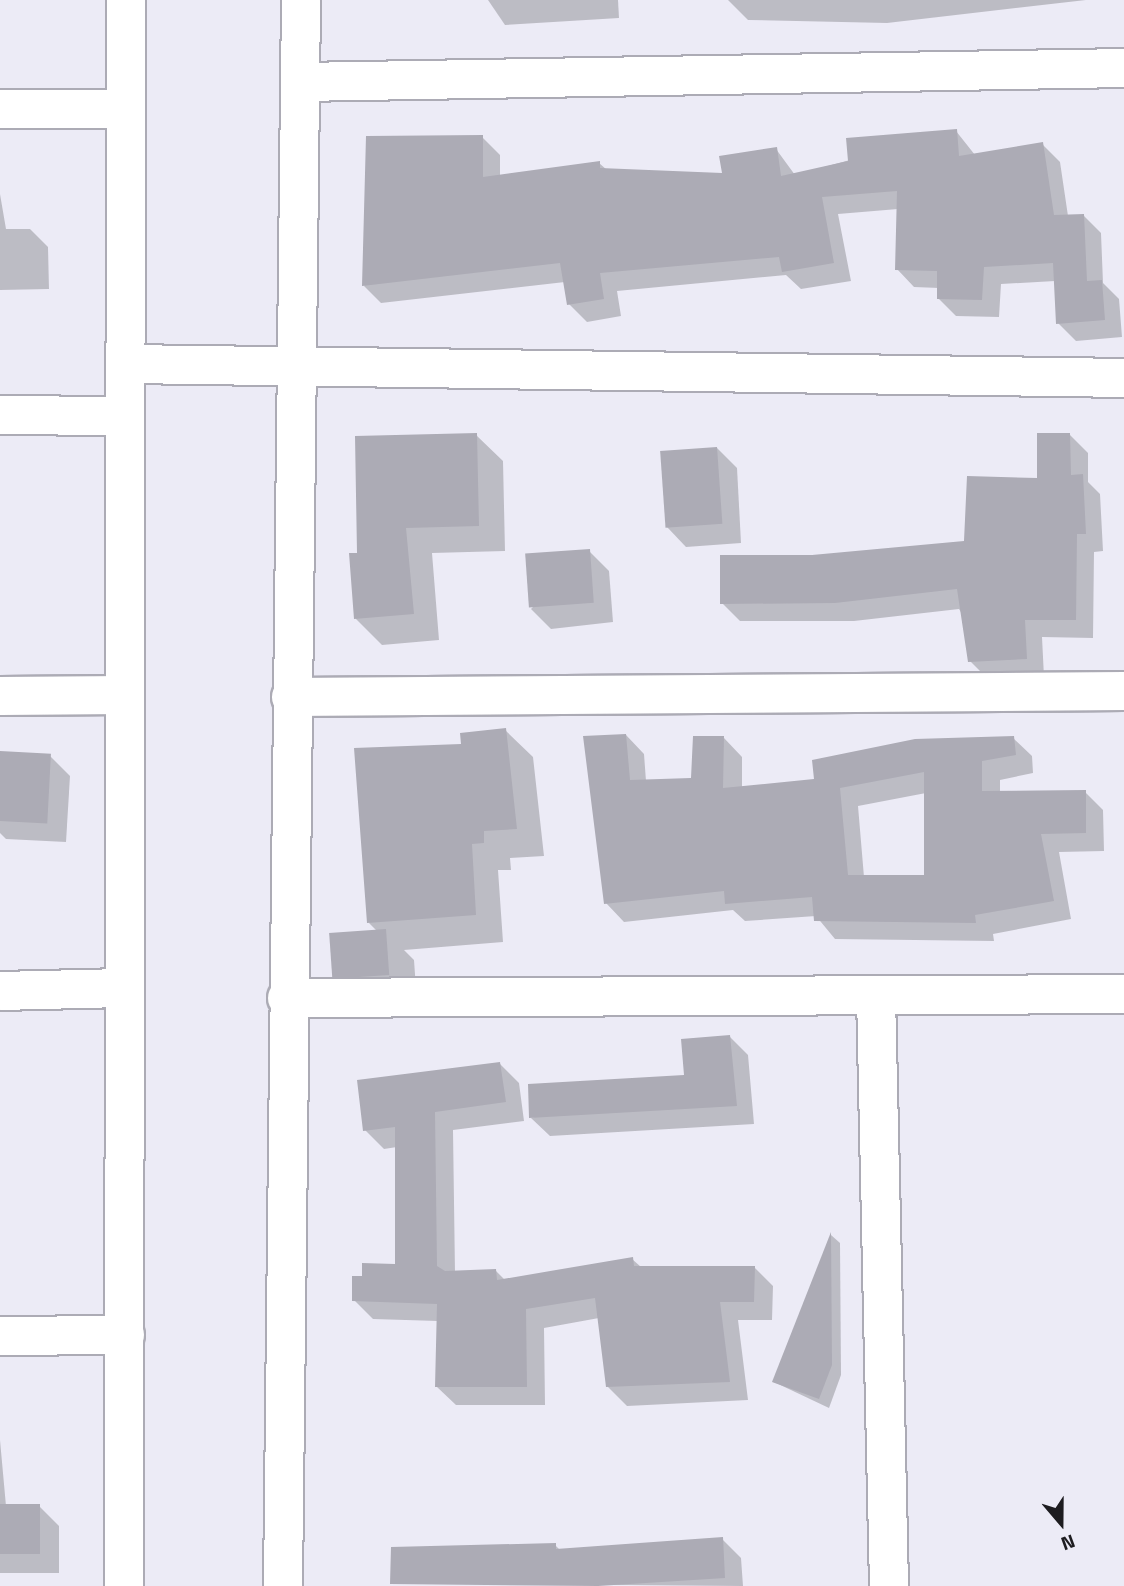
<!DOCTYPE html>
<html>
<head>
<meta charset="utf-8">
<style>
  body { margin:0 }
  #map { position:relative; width:1124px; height:1586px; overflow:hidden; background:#ecebf6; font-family:"Titillium Web",sans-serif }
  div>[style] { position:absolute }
  .shadow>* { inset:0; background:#0003 }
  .building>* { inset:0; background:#acabb5; transform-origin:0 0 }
  .roads { filter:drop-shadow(2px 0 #acabb5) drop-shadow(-2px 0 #acabb5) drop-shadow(0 2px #acabb5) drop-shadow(0 -2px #acabb5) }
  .minor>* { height:38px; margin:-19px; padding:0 19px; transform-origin:19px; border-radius:19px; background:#fff }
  span { translate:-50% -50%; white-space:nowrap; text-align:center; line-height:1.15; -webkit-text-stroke:7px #ecebf6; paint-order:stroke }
  .north { position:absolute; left:1026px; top:1488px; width:70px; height:70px; -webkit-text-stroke:5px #ecebf6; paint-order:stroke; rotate:160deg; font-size:19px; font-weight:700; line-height:28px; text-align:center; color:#1d1c20 }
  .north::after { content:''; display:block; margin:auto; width:24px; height:32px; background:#1d1c20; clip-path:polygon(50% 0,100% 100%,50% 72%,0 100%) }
</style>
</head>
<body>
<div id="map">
  <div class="shadow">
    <div style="clip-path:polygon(488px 0,618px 0,619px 18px,505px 25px)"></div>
    <div style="clip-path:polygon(728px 0,1086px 0,887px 23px,748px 20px)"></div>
    <div style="clip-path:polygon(956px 131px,975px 155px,1042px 144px,1060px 162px,1068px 216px,1084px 216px,1101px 233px,1103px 283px,1119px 299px,1122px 337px,1076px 341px,1058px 323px,1055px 281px,1001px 284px,999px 317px,956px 316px,939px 299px,939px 288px,914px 287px,897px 269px,898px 209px,838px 214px,851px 281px,801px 289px,786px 275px,617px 291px,621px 316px,587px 322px,569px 304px,565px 282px,381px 303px,364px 286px,482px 137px,500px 155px,500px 177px,599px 163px,607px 170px,724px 175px,776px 149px,795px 175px)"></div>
    <div style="clip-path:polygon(0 194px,6px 229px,30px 229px,48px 247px,49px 289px,0 290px)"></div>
    <div style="clip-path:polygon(476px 435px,503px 461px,505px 551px,432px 553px,439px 640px,382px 645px,356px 619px,359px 554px)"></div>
    <div style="clip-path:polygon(1070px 435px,1088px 453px,1088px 482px,1100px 494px,1103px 551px,1094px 552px,1093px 638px,1042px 637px,1044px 677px,988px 679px,970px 661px,968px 623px,959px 609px,854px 621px,740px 621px,722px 603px,813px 556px,966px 543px,1039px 480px)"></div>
    <div style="clip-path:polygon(717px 448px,737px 468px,741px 543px,686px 547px,667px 527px)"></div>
    <div style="clip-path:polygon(589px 551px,609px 571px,613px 622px,551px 629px,531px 609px)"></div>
    <div style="clip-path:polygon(505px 730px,533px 757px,544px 856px,510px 858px,511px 870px,498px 870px,503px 942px,404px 950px,414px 960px,417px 1003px,362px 1004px,333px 975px,378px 932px,369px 923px,463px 746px)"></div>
    <div style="clip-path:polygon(evenodd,626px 735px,644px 754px,646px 781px,693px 780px,724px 738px,742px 757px,742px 788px,816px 781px,1013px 738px,1032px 756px,1033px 773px,1000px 780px,1000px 793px,1085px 792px,1103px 810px,1104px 851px,1059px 852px,1071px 919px,993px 934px,994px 941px,835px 939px,816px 916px,745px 921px,733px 910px,624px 922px,606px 903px,626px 735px,926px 793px,926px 877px,864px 877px,858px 806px,926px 793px)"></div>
    <div style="clip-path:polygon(0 753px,50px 756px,70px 776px,66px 842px,6px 839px,0 833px)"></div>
    <div style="clip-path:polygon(730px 1037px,748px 1055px,754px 1124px,550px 1136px,531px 1118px,686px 1076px)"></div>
    <div style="clip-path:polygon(500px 1064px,519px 1083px,524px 1121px,453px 1130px,455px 1273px,496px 1271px,505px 1280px,632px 1259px,641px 1267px,754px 1267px,773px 1286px,772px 1320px,738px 1320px,748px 1400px,627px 1406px,608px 1387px,599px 1318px,544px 1328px,545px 1405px,456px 1405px,437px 1387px,438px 1321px,373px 1319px,354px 1300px,364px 1278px,397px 1266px,397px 1147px,384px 1149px,365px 1130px)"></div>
    <div style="clip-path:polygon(831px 1235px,840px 1243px,841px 1375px,829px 1408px,774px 1382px)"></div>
    <div style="clip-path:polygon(0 1440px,6px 1506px,39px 1506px,59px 1526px,59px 1573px,0 1573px)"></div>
    <div style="clip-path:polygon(722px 1539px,741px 1558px,743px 1586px,392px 1583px,555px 1545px,560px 1550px)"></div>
  </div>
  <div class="building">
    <div style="clip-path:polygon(957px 129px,959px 156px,1043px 142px,1054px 215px,1084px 214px,1087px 281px,1102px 280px,1105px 320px,1056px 324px,1053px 263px,984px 267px,982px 300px,937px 299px,937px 271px,895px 270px,897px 191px,822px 197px,834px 263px,782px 272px,779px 257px,600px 273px,604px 299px,567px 305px,560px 263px,362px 286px,366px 136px,483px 135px,483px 177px,600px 161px,600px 168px,722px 173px,719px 156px,777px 147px,781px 176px,848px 161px,846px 138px)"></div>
    <div style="clip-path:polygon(477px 433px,479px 526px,406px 528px,414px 614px,354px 619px,349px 553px,357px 553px,355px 436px)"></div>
    <div style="clip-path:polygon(1037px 433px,1070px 433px,1071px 475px,1083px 474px,1086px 534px,1077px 534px,1076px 620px,1025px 620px,1027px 659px,968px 662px,957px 589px,835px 603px,720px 604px,720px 555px,812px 555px,964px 541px,967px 476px,1037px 478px)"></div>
    <div style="left:717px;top:447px;width:77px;height:57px;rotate:86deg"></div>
    <div style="left:590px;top:549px;width:54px;height:65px;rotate:86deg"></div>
    <div style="clip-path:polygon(506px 728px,517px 829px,484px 831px,484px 843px,472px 844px,476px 915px,367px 923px,354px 748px,461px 744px,460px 733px)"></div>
    <div style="clip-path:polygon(evenodd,626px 734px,630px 780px,691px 778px,693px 736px,724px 736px,723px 788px,814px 779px,812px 760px,915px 739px,1014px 736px,1016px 755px,982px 761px,982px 791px,1086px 790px,1086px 833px,1041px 834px,1054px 901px,975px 915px,976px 923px,814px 921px,812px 897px,725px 904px,724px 891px,604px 904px,583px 736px,626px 734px,924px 772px,924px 875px,848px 875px,840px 788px,924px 772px)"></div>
    <div style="left:0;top:751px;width:51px;height:70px;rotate:3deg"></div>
    <div style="left:386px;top:929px;width:46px;height:57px;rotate:86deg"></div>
    <div style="clip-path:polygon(730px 1035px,737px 1106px,529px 1118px,528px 1084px,684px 1075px,681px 1039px)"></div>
    <div style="clip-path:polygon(500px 1062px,506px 1102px,435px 1112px,437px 1266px,445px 1271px,496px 1269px,497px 1280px,633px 1257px,634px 1266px,755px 1266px,754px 1302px,720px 1302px,730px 1382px,606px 1387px,595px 1298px,526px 1309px,527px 1387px,435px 1387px,437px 1304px,352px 1301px,352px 1276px,362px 1276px,362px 1263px,395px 1264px,395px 1127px,363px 1131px,357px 1080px)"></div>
    <div style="clip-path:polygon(831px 1232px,832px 1365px,819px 1399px,772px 1382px)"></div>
    <div style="left:0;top:1504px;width:40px;height:50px"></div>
    <div style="clip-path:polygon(723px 1537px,725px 1578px,598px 1586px,390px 1584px,391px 1547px,556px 1543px,556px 1549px)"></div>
  </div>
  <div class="roads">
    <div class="minor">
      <div style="left:300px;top:82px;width:824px;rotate:-0.97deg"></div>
      <div style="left:0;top:109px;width:126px"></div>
      <div style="left:126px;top:364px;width:998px;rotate:0.8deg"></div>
      <div style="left:0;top:415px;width:125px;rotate:0.5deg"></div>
      <div style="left:0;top:696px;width:125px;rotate:-0.5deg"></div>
      <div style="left:291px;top:697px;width:833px;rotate:-0.41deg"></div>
      <div style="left:0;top:991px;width:124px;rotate:-1.4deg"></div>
      <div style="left:876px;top:995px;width:591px;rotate:88.74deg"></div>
      <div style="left:287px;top:998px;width:837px;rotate:-0.27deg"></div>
      <div style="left:0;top:1336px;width:125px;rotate:-0.5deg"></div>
      <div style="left:124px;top:1586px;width:1586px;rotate:-89.93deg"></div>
      <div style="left:283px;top:1586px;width:1586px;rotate:-89.35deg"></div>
    </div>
  </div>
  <div class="north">N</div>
</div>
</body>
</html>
